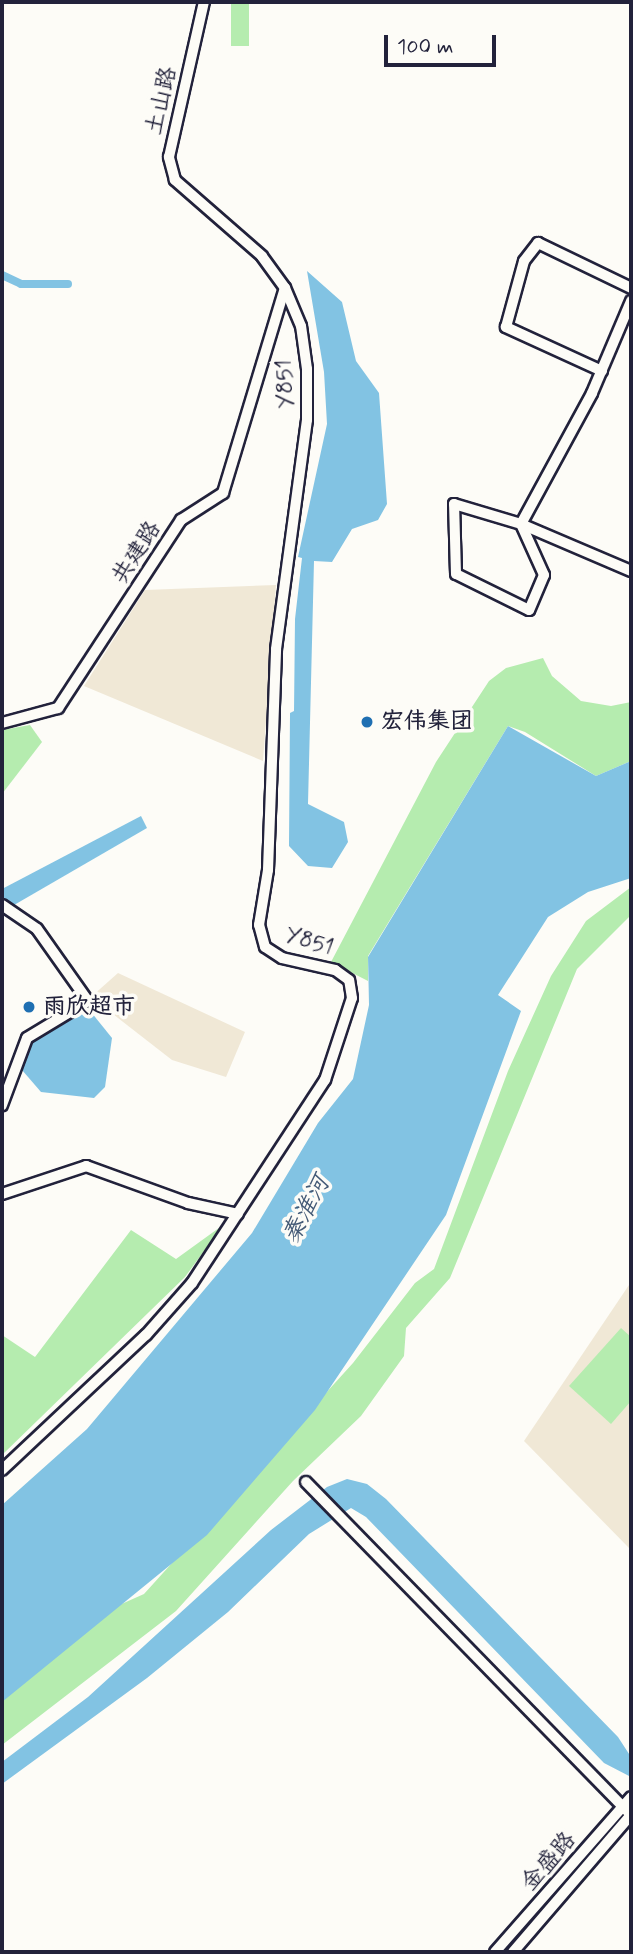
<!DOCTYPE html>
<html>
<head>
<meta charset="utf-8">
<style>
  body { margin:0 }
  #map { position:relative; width:633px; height:1954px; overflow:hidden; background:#fdfcf7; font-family:Mynerve,"LXGW WenKai TC",sans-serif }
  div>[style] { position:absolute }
  .built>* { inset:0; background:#f0e8d6 }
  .green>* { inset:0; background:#b5ecaf; transform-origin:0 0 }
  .water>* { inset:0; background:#82c3e3 }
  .canal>* { height:8px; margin:-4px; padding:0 4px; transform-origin:4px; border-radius:4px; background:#82c3e3 }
  .roads { filter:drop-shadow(2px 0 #22223b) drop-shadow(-2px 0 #22223b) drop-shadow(0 2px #22223b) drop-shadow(0 -2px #22223b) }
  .minor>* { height:10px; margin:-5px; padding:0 5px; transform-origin:5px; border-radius:5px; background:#fdfcf7 }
  .dots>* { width:19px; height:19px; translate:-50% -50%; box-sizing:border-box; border:4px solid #fdfcf7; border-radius:50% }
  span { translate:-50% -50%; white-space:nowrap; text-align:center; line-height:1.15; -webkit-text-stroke:7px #fdfcf7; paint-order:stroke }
  .street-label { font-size:23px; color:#22223b }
  .poi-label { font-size:23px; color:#22223b; font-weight:700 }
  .left { translate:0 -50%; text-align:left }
  .water-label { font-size:24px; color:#445a76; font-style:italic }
  .frame { position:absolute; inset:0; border:4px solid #22223b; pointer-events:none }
  .scale { position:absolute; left:384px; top:35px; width:112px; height:32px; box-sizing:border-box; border:4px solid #22223b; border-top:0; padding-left:9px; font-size:21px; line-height:24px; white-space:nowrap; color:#22223b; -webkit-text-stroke:5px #fdfcf7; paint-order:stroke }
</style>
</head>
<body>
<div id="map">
  <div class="built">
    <div style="clip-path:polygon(276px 585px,263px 761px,84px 686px,145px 590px)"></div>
    <div style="clip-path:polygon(118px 973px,245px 1032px,226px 1077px,172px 1060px,91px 997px)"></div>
    <div style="clip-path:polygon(631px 1282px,631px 1550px,524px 1441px)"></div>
  </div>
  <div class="green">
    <div style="left:231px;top:2px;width:18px;height:44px"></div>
    <div style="clip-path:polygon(543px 658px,552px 676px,581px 701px,611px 706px,631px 702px,631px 761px,596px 776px,525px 732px,508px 726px,368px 956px,368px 981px,331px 962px,436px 762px,489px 681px,506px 668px)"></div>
    <div style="clip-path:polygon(30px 725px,42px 742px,2px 794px,2px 730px)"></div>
    <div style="clip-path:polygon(631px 887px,631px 915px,577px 969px,450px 1278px,406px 1328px,404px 1356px,361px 1416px,293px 1481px,176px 1611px,2px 1745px,2px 1699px,99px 1614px,144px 1594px,353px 1363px,415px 1283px,434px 1269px,508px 1071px,551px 976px,586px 921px)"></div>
    <div style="clip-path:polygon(223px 1225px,185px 1277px,2px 1455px,2px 1335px,35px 1357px,131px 1230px,176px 1259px)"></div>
    <div style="clip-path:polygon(621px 1328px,631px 1337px,631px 1401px,611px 1424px,569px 1386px)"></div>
  </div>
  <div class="water">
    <div style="clip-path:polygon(307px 271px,342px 302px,356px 361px,379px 393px,387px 504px,378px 520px,352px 529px,332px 562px,314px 561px,308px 804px,344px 822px,348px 842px,332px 868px,308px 866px,289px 846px,290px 713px,294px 711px,295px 619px,302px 558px,298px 557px,327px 424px,324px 372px)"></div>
    <div style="clip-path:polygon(508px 726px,596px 776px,631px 761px,631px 878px,588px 892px,548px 917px,498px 995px,521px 1011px,446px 1215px,315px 1410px,207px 1535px,2px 1702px,2px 1505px,87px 1429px,252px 1233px,318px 1123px,353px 1079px,369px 1005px,368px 957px)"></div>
    <div style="clip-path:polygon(141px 816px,147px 828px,2px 912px,2px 889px)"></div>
    <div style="clip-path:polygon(91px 1012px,112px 1038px,105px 1087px,94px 1098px,41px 1092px,22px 1070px,32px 1040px,60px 1019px)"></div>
    <div style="clip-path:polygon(347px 1479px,367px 1484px,386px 1499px,618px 1737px,631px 1757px,631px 1777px,604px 1763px,366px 1517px,351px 1508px,309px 1534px,228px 1612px,147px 1678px,2px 1784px,2px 1762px,88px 1697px,271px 1530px,327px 1487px)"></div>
  </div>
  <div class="canal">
    <div style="left:2px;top:275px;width:21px;rotate:25deg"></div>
    <div style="left:21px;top:284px;width:47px"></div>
  </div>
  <div class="roads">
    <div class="minor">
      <div style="left:602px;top:371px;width:106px;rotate:-155.4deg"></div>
      <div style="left:506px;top:327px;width:68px;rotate:-74.7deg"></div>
      <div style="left:524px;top:261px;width:23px;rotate:-52deg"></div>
      <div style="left:538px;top:243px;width:103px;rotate:25.8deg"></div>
      <div style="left:521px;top:524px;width:56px;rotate:65.7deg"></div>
      <div style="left:544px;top:575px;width:38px;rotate:113deg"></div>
      <div style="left:529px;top:610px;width:81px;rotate:-153.7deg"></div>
      <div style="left:456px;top:574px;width:70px;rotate:-91.6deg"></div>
      <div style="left:454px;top:504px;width:70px;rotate:16.6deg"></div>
      <div style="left:521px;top:524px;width:120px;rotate:23.1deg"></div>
      <div style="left:521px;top:524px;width:149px;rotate:-61.5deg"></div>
      <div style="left:592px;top:393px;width:100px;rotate:-67deg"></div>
      <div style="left:2px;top:723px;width:58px;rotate:-15deg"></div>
      <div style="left:58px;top:708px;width:225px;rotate:-56.8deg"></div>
      <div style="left:181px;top:520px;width:50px;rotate:-32.7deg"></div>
      <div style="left:223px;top:493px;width:214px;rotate:-73.2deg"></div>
      <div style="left:2px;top:905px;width:42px;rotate:34.4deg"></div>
      <div style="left:37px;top:929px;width:88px;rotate:54.7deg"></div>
      <div style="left:88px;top:1001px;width:71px;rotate:148.8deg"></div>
      <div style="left:27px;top:1038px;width:72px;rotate:110.5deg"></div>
      <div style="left:2px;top:1194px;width:89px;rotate:-18.4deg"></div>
      <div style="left:86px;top:1166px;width:109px;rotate:19.9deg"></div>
      <div style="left:188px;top:1203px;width:51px;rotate:12.4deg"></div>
      <div style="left:2px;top:1470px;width:197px;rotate:-43.2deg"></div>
      <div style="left:146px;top:1335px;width:69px;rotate:-48.5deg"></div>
      <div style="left:192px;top:1283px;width:243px;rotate:-56.8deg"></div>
      <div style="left:325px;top:1080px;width:86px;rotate:-71.8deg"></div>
      <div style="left:352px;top:998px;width:18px;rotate:-99deg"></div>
      <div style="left:349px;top:980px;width:17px;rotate:-144deg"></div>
      <div style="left:335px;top:970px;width:54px;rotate:-167.2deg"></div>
      <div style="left:282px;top:958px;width:20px;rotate:-147deg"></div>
      <div style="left:265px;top:947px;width:23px;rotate:-105deg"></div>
      <div style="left:259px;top:925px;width:56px;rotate:-80.7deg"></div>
      <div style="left:268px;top:870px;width:221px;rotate:-87.9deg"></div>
      <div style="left:276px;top:649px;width:231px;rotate:-82.3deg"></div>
      <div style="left:307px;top:420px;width:51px;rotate:-90deg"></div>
      <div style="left:307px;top:369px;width:43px;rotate:-97.9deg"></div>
      <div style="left:301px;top:326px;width:41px;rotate:-112.8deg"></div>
      <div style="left:285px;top:288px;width:39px;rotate:-126deg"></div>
      <div style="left:262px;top:256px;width:116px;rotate:-138.9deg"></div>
      <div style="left:175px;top:180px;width:24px;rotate:-105deg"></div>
      <div style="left:169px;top:157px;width:159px;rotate:-77.3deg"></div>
      <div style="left:306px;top:1482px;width:465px;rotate:45.7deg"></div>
      <div style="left:495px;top:1952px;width:206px;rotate:-48.7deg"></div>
      <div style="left:513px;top:1952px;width:181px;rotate:-49.3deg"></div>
    </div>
  </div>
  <div class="dots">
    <div style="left:367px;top:722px;background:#1f6fb2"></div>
    <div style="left:29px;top:1007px;background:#1f6fb2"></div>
  </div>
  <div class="street-label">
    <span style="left:162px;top:101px;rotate:-77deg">土山路</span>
    <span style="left:286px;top:384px;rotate:-92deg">Y851</span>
    <span style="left:137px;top:553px;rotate:-57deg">共建路</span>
    <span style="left:309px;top:942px;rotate:18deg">Y851</span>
    <span style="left:549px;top:1862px;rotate:-49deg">金盛路</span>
  </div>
  <div class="poi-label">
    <span class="left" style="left:381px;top:722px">宏伟集团</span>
    <span class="left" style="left:43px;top:1007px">雨欣超市</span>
  </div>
  <div class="water-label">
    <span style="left:307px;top:1210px;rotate:-62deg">秦淮河</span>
  </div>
  <div class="frame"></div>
  <div class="scale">100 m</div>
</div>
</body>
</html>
